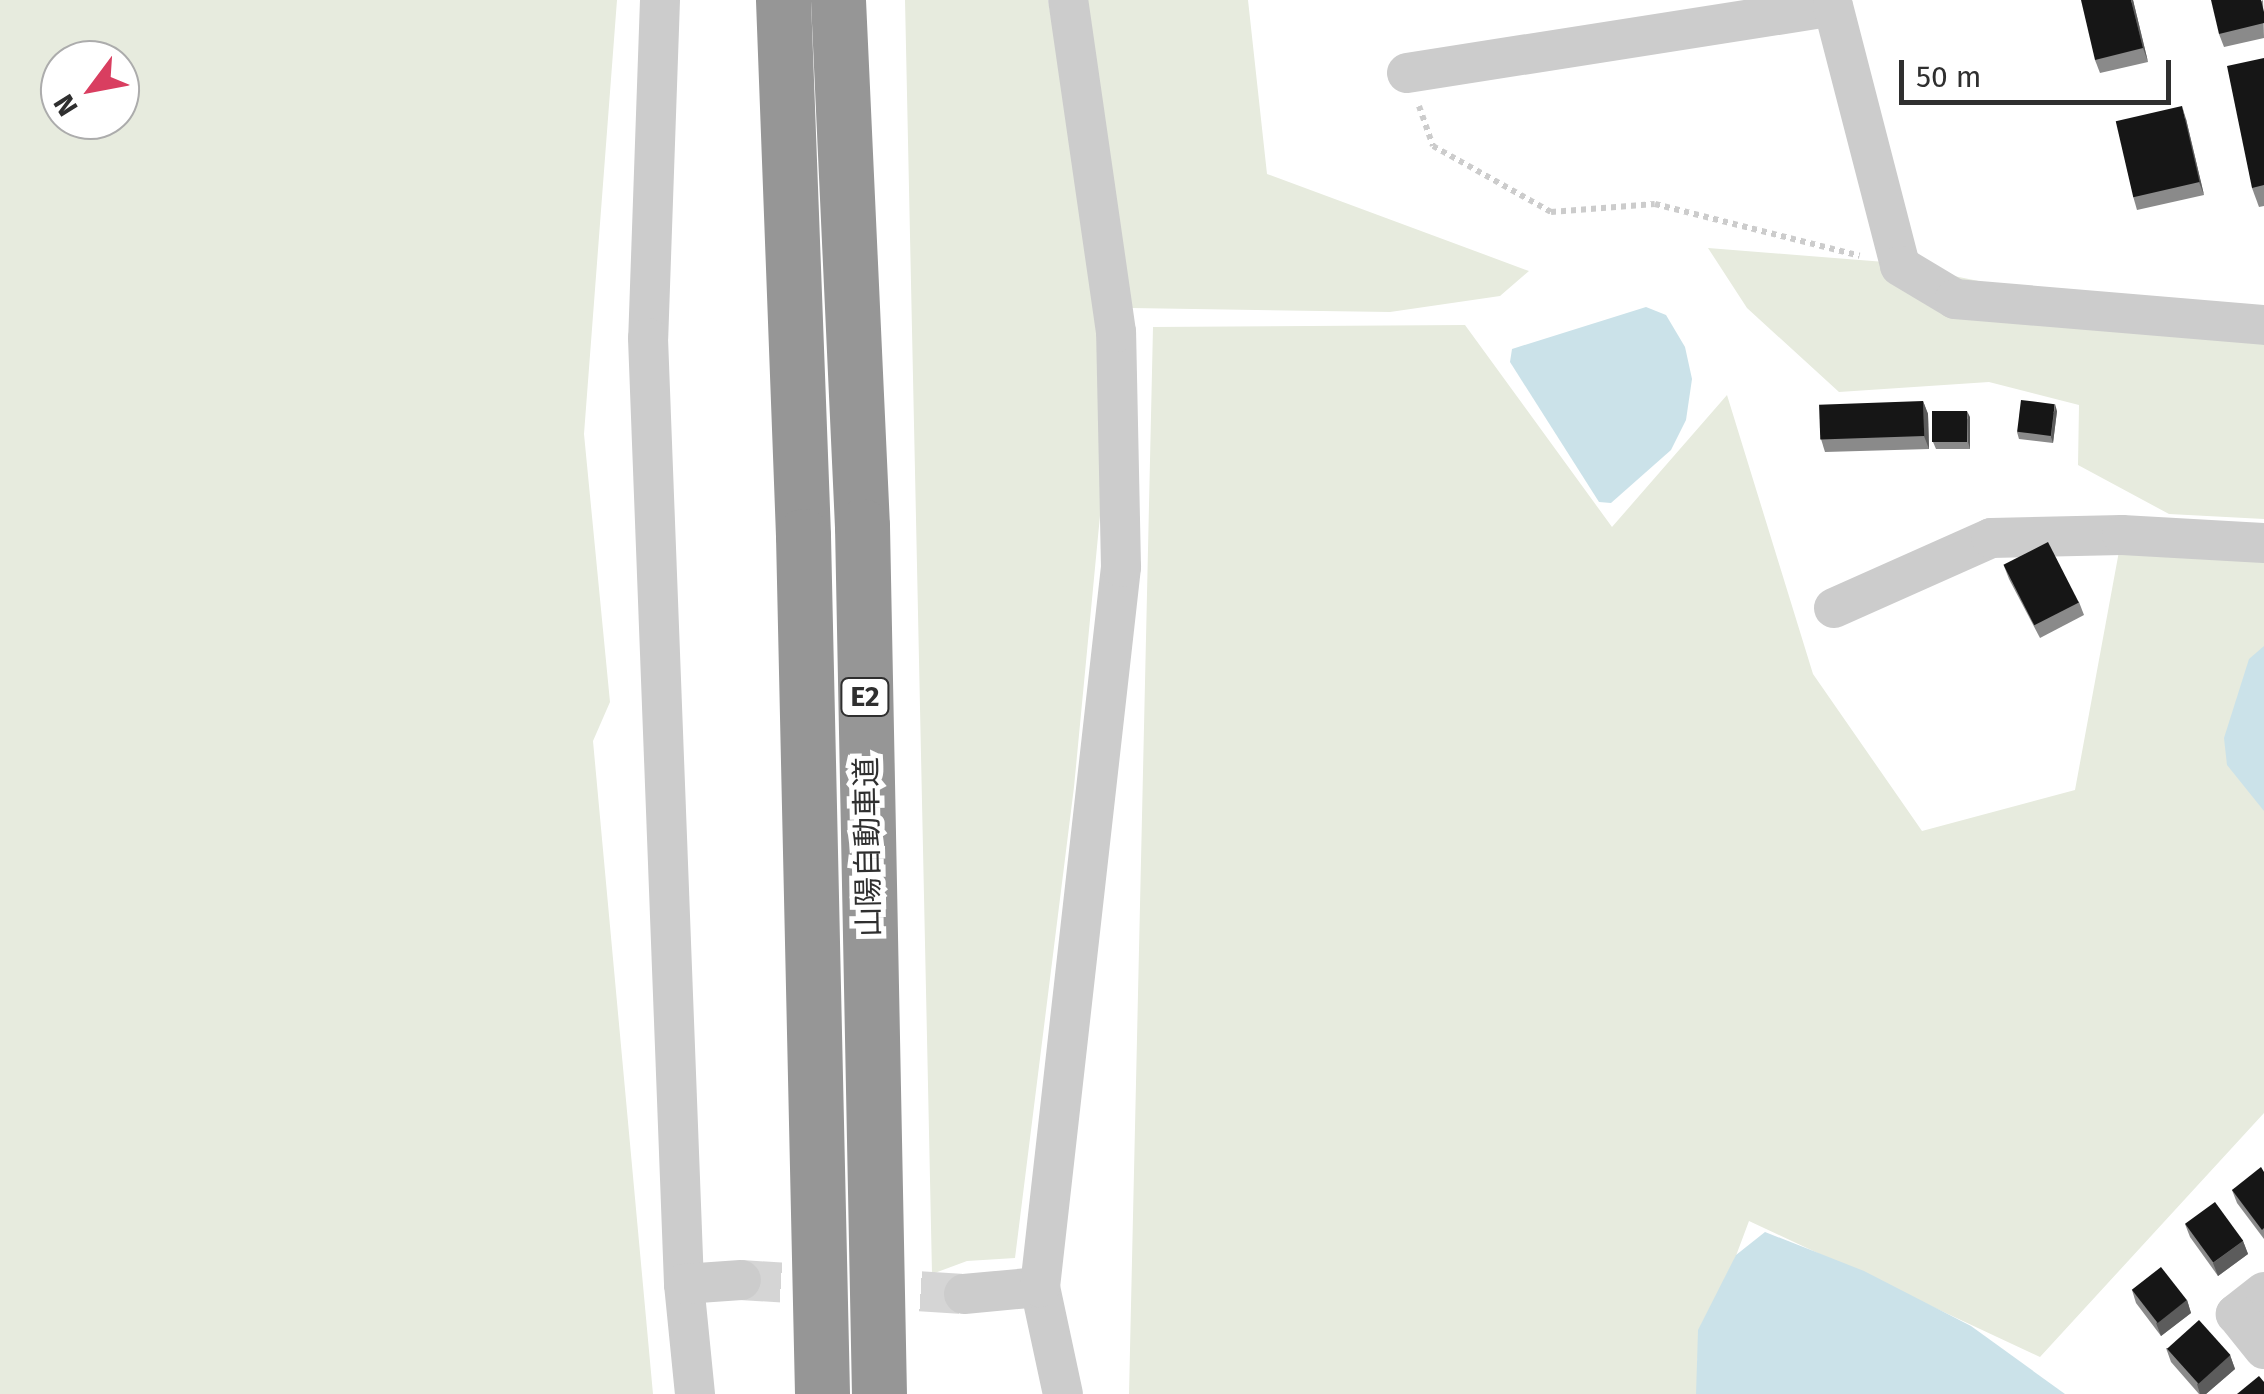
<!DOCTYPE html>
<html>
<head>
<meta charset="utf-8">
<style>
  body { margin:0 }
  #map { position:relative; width:2264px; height:1394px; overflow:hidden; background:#fff; font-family:"Fira Sans","Noto Sans JP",sans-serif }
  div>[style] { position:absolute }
  .green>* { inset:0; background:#e7ebde }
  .water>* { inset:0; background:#cbe2e9 }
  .minor-tunnel>* { height:40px; margin-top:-20px; transform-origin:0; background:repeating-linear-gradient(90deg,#d5d5d5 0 40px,transparent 0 60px) }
  .path>* { height:6px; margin-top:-3px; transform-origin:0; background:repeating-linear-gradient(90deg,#ccc 0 5px,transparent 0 10px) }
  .minor>* { height:40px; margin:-20px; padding:0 20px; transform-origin:20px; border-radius:20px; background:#ccc }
  .motorway>* { height:55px; margin:-27.5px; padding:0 27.5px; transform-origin:27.5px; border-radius:27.5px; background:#969696 }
  .wall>* { inset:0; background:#8a8a8a }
  .shaded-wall>* { inset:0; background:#5c5c5c }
  .building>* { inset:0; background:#161616; transform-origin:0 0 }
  span { translate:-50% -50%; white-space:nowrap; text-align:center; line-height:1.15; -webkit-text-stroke:10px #fff; paint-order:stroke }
  .shield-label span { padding:2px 8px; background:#fff; border:2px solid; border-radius:8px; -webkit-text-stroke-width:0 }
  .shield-label { font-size:28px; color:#2f2f2f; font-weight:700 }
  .street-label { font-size:30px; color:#2f2f2f }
  .north { position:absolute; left:40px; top:40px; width:100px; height:100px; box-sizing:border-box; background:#fff; border:2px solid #acacac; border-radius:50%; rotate:238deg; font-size:28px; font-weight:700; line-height:40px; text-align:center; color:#2f2f2f }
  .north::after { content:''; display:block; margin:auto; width:35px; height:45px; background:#d93e60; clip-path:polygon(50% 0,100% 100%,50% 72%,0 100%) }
  .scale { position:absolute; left:1899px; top:60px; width:272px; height:45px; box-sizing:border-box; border:5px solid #2f2f2f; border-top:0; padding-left:12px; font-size:30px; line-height:35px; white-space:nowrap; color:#2f2f2f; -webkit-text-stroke:8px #fff; paint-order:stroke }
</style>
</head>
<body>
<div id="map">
  <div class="green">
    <div style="clip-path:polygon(evenodd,0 0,617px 0,584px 434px,610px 702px,593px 741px,653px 1394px,0 1394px,0 0,60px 60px,120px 60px,120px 120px,60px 120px,60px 60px)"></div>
    <div style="clip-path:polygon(905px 0,1048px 0,1094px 264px,1106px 453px,1074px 787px,1015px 1258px,967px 1261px,932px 1274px)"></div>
    <div style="clip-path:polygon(1085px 0,1248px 0,1267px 174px,1529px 271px,1500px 296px,1390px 312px,1131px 308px)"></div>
    <div style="clip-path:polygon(1708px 248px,1885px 262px,2264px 339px,2264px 519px,2169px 514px,2078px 465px,2079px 405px,1989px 382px,1839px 392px,1747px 308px)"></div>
    <div style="clip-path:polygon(1465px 325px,1612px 527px,1727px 395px,1813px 674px,1922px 831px,2075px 790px,2122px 535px,2264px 541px,2264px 1113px,2040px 1357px,1749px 1221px,1697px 1360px,1699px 1394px,1129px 1394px,1153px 327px)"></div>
  </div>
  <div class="water">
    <div style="clip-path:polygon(1646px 307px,1666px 315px,1685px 347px,1692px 379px,1686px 420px,1671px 450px,1611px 503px,1599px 502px,1510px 362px,1512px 349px)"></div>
    <div style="clip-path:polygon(2264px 646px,2264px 811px,2227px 765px,2224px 738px,2249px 659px)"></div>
    <div style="clip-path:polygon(1765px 1232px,1864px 1271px,1971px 1326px,2065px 1394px,1696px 1394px,1698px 1330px,1736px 1255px)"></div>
  </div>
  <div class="minor-tunnel">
    <div style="left:741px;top:1280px;width:223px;rotate:3.6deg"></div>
  </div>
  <div class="path">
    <div style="left:1419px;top:106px;width:42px;rotate:70.7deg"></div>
    <div style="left:1433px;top:146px;width:135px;rotate:29.2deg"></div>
    <div style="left:1551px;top:212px;width:104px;rotate:-4.4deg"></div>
    <div style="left:1655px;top:204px;width:211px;rotate:14.2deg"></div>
  </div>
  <div class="minor">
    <div style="left:660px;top:0;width:338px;rotate:92deg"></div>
    <div style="left:648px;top:338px;width:947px;rotate:87.82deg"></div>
    <div style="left:684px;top:1284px;width:111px;rotate:84.3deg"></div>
    <div style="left:1407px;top:73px;width:431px;rotate:-8.9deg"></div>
    <div style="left:1833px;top:6px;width:268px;rotate:75.5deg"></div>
    <div style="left:1900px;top:266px;width:64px;rotate:31deg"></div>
    <div style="left:1955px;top:299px;width:310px;rotate:4.8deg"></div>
    <div style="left:1834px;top:608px;width:172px;rotate:-24deg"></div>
    <div style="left:1991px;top:538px;width:131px;rotate:-1.3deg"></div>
    <div style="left:2122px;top:535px;width:142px;rotate:3.2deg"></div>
    <div style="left:684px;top:1284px;width:57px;rotate:-4deg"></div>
    <div style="left:1040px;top:1287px;width:109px;rotate:77.9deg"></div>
    <div style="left:2264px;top:1292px;width:36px;rotate:142deg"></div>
    <div style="left:2236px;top:1314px;width:45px;rotate:51.3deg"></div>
    <div style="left:964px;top:1294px;width:76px;rotate:-5.3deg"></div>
    <div style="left:1040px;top:1287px;width:725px;rotate:-83.58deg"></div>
    <div style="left:1121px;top:567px;width:235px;rotate:-91.2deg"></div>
    <div style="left:1116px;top:332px;width:335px;rotate:-98.2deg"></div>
  </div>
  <div class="motorway">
    <div style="left:783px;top:0;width:536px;rotate:87.86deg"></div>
    <div style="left:803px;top:536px;width:858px;rotate:88.73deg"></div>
    <div style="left:838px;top:0;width:527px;rotate:87.39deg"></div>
    <div style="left:862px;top:526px;width:868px;rotate:88.88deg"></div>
  </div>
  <div class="wall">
    <div style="clip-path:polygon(2133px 0,2148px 62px,2100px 73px,2095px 60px)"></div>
    <div style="clip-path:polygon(2263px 0,2264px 38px,2224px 47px,2219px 34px)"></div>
    <div style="clip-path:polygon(2264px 58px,2264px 206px,2259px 207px,2252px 188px)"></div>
    <div style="clip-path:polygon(2186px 119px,2204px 195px,2137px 210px,2133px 196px)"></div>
    <div style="clip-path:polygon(1923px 401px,1928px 414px,1929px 449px,1825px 452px,1821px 439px)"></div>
    <div style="clip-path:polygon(2057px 411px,2053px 443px,2019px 439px,2017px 432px)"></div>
    <div style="clip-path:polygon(1970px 417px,1970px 449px,1936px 449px,1933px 442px)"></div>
    <div style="clip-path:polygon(2004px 566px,2079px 602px,2084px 615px,2040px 638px,2009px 579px)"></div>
    <div style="clip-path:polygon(2264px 1172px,2264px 1239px,2237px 1203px,2232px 1190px)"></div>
    <div style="clip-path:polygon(2185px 1224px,2243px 1241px,2248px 1254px,2218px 1276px,2190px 1237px)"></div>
    <div style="clip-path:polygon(2132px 1290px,2187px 1300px,2191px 1313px,2161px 1336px,2136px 1303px)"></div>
    <div style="clip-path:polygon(2166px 1348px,2230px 1355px,2235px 1369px,2206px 1394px,2199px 1394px,2171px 1362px)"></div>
  </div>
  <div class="shaded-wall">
    <div style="clip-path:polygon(2131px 0,2133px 0,2148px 62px,2143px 48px)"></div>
    <div style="clip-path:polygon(2182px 106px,2186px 119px,2204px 195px,2199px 182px)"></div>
    <div style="clip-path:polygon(1923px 401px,1928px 414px,1929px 449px,1924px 436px)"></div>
    <div style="clip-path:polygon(2055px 404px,2057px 411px,2053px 443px,2051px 437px)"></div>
    <div style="clip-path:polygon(1967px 411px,1970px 417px,1970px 449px,1968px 442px)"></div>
    <div style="clip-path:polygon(2243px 1241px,2248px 1254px,2218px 1276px,2213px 1263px)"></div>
    <div style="clip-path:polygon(2187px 1300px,2191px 1313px,2161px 1336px,2156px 1323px)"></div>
    <div style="clip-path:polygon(2230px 1355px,2235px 1369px,2206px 1394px,2200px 1394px,2197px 1384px)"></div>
  </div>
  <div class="building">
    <div style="clip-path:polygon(2081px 0,2131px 0,2143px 48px,2095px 60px)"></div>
    <div style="clip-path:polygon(2211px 0,2261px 0,2264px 12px,2264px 23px,2219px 34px)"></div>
    <div style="clip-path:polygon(2264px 58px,2264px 185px,2252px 188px,2227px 66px)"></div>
    <div style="left:2182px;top:106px;width:78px;height:68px;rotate:77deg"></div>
    <div style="left:2021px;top:400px;width:34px;height:32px;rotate:7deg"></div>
    <div style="left:1923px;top:401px;width:35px;height:104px;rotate:88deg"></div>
    <div style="left:1932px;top:411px;width:35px;height:31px"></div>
    <div style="left:2048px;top:542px;width:68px;height:50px;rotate:63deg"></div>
    <div style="clip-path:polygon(2261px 1167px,2264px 1172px,2264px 1228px,2262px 1230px,2232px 1190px)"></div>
    <div style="left:2215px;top:1202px;width:48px;height:37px;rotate:54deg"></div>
    <div style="left:2161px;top:1267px;width:42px;height:37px;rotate:52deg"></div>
    <div style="left:2199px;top:1320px;width:47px;height:43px;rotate:48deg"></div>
    <div style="clip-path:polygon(2259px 1376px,2264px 1382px,2264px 1394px,2237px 1394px)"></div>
  </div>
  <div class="shield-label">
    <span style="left:865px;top:697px">E2</span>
  </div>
  <div class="street-label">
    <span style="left:868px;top:847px;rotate:-91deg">山陽自動車道</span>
  </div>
  <div class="north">N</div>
  <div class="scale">50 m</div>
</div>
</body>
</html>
